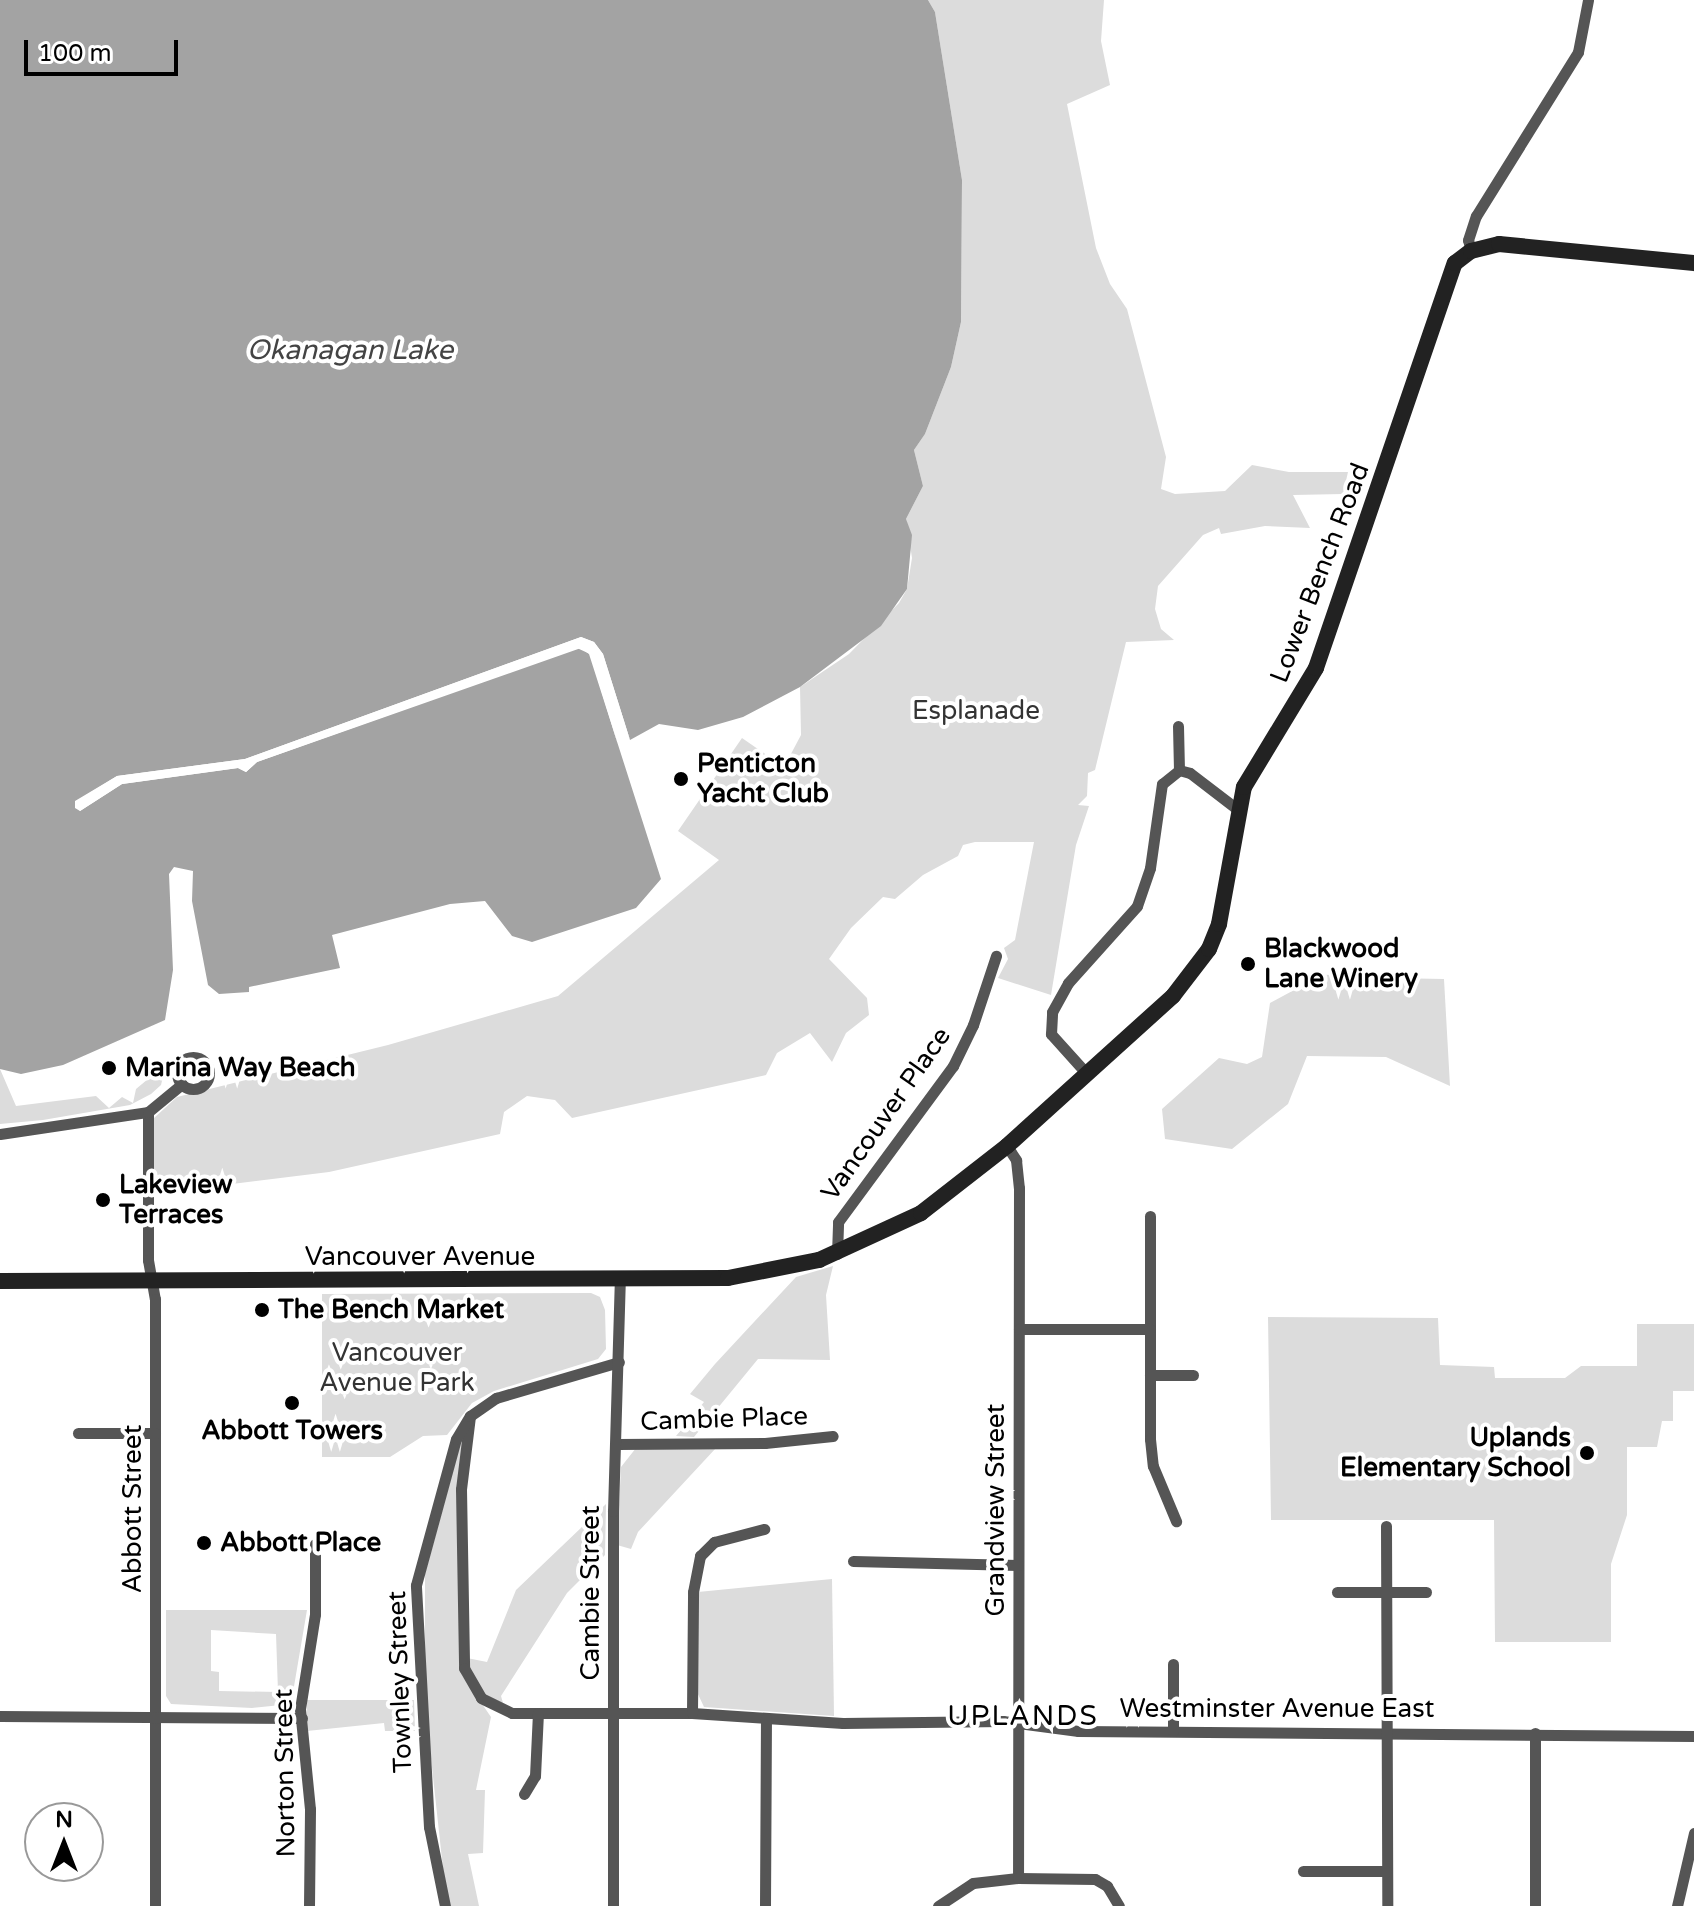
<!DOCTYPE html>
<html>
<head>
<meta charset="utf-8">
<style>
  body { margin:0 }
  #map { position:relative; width:1694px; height:1906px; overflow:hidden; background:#fff; font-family:"Varela Round",sans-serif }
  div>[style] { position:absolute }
  .green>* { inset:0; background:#dcdcdc }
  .water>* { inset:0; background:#a3a3a3 }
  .pier>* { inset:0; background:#fff }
  .street>* { height:11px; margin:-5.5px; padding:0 5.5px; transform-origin:5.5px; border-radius:5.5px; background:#555 }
  .street>.ring { margin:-5.5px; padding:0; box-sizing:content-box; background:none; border:11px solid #555; border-radius:50% }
  .secondary>* { height:16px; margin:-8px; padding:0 8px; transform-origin:8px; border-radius:8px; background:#222 }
  .dots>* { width:22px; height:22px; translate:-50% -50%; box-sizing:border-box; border:4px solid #fff; border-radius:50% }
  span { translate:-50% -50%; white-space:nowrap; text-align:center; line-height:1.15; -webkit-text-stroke:8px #fff; paint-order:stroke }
  .street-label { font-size:26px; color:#000 }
  .park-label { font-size:26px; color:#333 }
  .poi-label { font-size:26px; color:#000; font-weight:700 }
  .left { translate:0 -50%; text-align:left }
  .right { translate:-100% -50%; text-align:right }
  .water-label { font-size:28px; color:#444; font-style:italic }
  .neighbourhood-label { font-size:28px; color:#000; letter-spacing:2px }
  .north { position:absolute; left:24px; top:1802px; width:80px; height:80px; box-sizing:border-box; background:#fff; border:2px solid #999; border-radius:50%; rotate:0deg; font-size:22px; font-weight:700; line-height:32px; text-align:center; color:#000 }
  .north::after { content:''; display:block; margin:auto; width:28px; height:36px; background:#000; clip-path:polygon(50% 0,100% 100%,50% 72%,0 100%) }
  .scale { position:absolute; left:24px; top:40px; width:154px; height:36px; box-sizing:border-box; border:4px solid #000; border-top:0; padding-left:10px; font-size:24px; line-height:28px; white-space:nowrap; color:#000; -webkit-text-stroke:6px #fff; paint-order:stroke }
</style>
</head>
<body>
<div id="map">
  <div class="green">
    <div style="clip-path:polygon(928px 0,1104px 0,1101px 41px,1110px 85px,1067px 104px,1096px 248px,1110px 284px,1127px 309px,1166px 457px,1161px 489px,1175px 494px,1225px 491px,1252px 465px,1289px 472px,1348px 472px,1343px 494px,1293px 495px,1310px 528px,1265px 526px,1221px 534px,1219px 528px,1203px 535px,1158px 586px,1155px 609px,1161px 629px,1174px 640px,1126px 642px,1095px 770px,1088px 773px,1087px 796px,1078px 805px,1089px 806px,1076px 845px,1051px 995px,998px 978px,1008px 959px,1004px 948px,1015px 940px,1034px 842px,975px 842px,963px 845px,958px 856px,923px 875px,895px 899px,883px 897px,851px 928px,829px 959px,867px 998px,869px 1015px,846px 1033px,832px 1062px,810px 1033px,777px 1053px,766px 1075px,572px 1118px,555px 1100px,527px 1096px,504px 1112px,500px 1134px,329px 1172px,152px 1194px,154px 1118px,177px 1097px,388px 1045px,558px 996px,719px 860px,678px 831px,742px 738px,784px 767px,801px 735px,800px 687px,849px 654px,899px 603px,907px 589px,912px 558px,906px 519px,923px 486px,914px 450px,925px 434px,951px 367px,961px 322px,962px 180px,935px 12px)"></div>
    <div style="clip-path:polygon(1382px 973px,1390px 978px,1444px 979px,1450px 1086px,1386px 1057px,1307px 1056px,1288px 1104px,1232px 1149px,1165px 1139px,1162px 1109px,1219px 1058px,1247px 1064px,1262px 1057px,1270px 1003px,1322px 975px)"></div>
    <div style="clip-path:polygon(166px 1064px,161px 1085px,151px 1094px,130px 1105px,43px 1120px,0 1124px,0 1069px,16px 1106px,96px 1096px,109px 1108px,122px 1097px,133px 1103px,136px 1089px)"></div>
    <div style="clip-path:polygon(833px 1266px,826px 1295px,830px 1360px,758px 1359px,694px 1437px,676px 1436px,704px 1402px,690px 1394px,715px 1364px,796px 1277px)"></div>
    <div style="clip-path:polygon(591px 1293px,600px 1297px,605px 1310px,606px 1349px,598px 1359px,494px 1391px,472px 1403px,447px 1435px,423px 1436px,390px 1457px,322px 1457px,322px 1294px)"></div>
    <div style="clip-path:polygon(1268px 1317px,1438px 1318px,1440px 1365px,1494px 1367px,1495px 1378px,1565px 1378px,1581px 1366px,1637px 1366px,1637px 1324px,1694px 1324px,1694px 1391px,1673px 1391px,1673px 1421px,1662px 1421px,1657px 1447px,1627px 1447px,1627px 1515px,1611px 1564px,1611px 1642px,1495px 1642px,1494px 1520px,1271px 1520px)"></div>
    <div style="clip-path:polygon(463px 1434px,462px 1675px,491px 1717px,476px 1790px,485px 1790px,483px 1853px,468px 1854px,479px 1906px,450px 1906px,445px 1887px,425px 1703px,425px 1574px)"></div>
    <div style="clip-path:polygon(636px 1448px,716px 1448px,638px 1532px,631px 1549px,617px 1545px,621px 1467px)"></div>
    <div style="clip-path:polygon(606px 1504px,605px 1555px,567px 1593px,501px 1696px,503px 1703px,487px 1696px,473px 1682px,467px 1658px,487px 1662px,516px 1590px)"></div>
    <div style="clip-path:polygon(832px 1579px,834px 1716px,704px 1707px,697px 1692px,698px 1592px)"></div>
    <div style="clip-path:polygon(evenodd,166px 1610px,307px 1610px,291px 1704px,252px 1708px,171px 1704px,166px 1696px,166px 1610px,211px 1630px,276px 1634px,278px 1692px,219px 1691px,219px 1672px,211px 1671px,211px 1630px)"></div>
    <div style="clip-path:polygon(307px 1700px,414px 1700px,415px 1731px,385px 1731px,384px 1723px,307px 1731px)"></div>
  </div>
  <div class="water">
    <div style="clip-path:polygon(0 0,928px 0,935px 12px,962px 180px,961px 322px,951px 367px,925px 434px,914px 450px,923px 486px,906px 519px,912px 535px,907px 589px,881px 626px,800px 687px,743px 717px,698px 730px,659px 724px,630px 740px,603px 654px,594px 642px,581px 637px,245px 759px,117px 776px,75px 802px,80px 811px,122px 784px,238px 768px,246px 772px,257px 762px,581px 648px,589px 654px,661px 879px,636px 908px,532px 942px,512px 936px,485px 901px,450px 904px,332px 935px,340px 968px,249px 987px,249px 992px,219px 994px,208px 985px,192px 901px,193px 871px,174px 867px,169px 874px,173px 970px,165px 1020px,63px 1065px,21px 1074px,0 1069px)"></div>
  </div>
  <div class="pier">
    <div style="clip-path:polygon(581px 637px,594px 642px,603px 654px,630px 740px,591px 645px,581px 641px,537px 658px,577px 644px,592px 651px,618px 745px,590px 654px,577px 648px,257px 762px,246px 772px,238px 768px,122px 784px,80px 811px,75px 808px,75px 801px,117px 776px,245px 759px)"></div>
  </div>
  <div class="street">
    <div style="left:1471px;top:251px;width:11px;rotate:-105deg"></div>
    <div style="left:1468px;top:240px;width:25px;rotate:-72deg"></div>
    <div style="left:1476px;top:216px;width:193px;rotate:-58.1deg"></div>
    <div style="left:1578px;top:52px;width:53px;rotate:-79.1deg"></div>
    <div style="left:1178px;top:726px;width:44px;rotate:88.7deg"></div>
    <div class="ring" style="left:177px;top:1057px;width:21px;height:21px"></div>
    <div style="left:1087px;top:1074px;width:54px;rotate:-132deg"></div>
    <div style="left:1051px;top:1034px;width:22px;rotate:-87deg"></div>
    <div style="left:1052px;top:1012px;width:33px;rotate:-61deg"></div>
    <div style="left:1068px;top:983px;width:103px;rotate:-48.1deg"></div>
    <div style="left:1137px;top:906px;width:40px;rotate:-71.1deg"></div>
    <div style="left:1150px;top:868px;width:85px;rotate:-81.9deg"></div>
    <div style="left:1162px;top:784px;width:22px;rotate:-39deg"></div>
    <div style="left:1179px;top:770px;width:11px;rotate:15deg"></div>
    <div style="left:1190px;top:773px;width:59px;rotate:37.5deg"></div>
    <div style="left:148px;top:1112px;width:148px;rotate:90deg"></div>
    <div style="left:148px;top:1260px;width:40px;rotate:80deg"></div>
    <div style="left:155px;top:1299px;width:607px;rotate:90deg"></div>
    <div style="left:0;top:1134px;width:150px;rotate:-8.5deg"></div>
    <div style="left:148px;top:1112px;width:44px;rotate:-39.5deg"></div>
    <div style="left:1007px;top:1146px;width:17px;rotate:57deg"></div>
    <div style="left:1016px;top:1160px;width:28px;rotate:84deg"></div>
    <div style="left:1019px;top:1188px;width:690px;rotate:90.08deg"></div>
    <div style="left:1150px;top:1216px;width:223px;rotate:90deg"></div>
    <div style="left:1150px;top:1439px;width:27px;rotate:84deg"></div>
    <div style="left:1153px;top:1466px;width:60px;rotate:67.3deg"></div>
    <div style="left:837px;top:1254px;width:32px;rotate:-88deg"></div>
    <div style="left:838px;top:1222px;width:194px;rotate:-53.6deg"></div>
    <div style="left:953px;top:1066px;width:46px;rotate:-64deg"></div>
    <div style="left:973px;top:1025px;width:73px;rotate:-71.6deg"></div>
    <div style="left:1019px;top:1329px;width:131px"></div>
    <div style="left:1150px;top:1375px;width:43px"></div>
    <div style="left:470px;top:1416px;width:74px;rotate:97deg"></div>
    <div style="left:461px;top:1489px;width:179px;rotate:89deg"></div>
    <div style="left:464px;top:1668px;width:34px;rotate:60deg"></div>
    <div style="left:481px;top:1698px;width:34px;rotate:26deg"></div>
    <div style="left:512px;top:1713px;width:180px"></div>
    <div style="left:692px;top:1713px;width:151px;rotate:3.8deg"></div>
    <div style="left:843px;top:1723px;width:160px;rotate:-0.7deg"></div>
    <div style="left:1003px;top:1721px;width:76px;rotate:7.6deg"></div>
    <div style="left:1078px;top:1731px;width:616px;rotate:0.47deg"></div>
    <div style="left:78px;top:1433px;width:77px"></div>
    <div style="left:617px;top:1444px;width:148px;rotate:-0.4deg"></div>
    <div style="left:765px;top:1443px;width:68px;rotate:-5.9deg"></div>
    <div style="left:1386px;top:1526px;width:380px;rotate:89.8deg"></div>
    <div style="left:853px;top:1561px;width:165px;rotate:1.4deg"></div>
    <div style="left:1337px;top:1592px;width:89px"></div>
    <div style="left:692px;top:1713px;width:121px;rotate:-89.5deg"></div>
    <div style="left:693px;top:1592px;width:37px;rotate:-79deg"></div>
    <div style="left:700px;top:1556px;width:20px;rotate:-45deg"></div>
    <div style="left:714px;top:1542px;width:52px;rotate:-14.6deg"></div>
    <div style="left:0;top:1716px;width:302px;rotate:0.4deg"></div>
    <div style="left:1173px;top:1731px;width:67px;rotate:-90deg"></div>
    <div style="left:524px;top:1794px;width:21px;rotate:-59deg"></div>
    <div style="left:535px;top:1776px;width:63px;rotate:-87.3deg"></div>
    <div style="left:1303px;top:1871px;width:83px"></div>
    <div style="left:309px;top:1906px;width:97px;rotate:-89.4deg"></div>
    <div style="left:310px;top:1809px;width:100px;rotate:-95.7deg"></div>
    <div style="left:300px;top:1709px;width:96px;rotate:-81deg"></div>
    <div style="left:315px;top:1614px;width:70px;rotate:-90deg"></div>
    <div style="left:445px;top:1906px;width:81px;rotate:-101.4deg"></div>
    <div style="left:429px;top:1827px;width:242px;rotate:-93.1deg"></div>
    <div style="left:416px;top:1585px;width:151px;rotate:-74.7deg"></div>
    <div style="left:456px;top:1439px;width:27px;rotate:-59deg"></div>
    <div style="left:470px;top:1416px;width:32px;rotate:-35deg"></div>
    <div style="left:496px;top:1398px;width:128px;rotate:-16.3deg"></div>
    <div style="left:613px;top:1906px;width:395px;rotate:-90deg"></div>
    <div style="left:613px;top:1511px;width:231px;rotate:-88.3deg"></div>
    <div style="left:765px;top:1906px;width:188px;rotate:-89.7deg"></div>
    <div style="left:938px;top:1906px;width:42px;rotate:-33.3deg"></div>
    <div style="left:973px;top:1883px;width:45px;rotate:-6.3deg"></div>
    <div style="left:1018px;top:1878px;width:77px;rotate:0.7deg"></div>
    <div style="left:1095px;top:1879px;width:14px;rotate:30deg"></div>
    <div style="left:1107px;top:1886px;width:23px;rotate:59deg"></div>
    <div style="left:1535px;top:1906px;width:173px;rotate:-90deg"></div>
    <div style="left:1677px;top:1906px;width:75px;rotate:-76.9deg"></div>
  </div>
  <div class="secondary">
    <div style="left:0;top:1281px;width:728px;rotate:-0.24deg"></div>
    <div style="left:728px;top:1278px;width:93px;rotate:-11.2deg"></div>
    <div style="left:819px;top:1260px;width:112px;rotate:-24.7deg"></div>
    <div style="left:921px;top:1213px;width:109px;rotate:-37.9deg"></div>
    <div style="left:1007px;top:1146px;width:224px;rotate:-42.1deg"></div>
    <div style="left:1173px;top:996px;width:59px;rotate:-52.5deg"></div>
    <div style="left:1209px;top:949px;width:27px;rotate:-68deg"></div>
    <div style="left:1219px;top:924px;width:139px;rotate:-79.7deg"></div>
    <div style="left:1244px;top:787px;width:139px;rotate:-58.8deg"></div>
    <div style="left:1316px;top:668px;width:428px;rotate:-71.1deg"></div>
    <div style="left:1455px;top:263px;width:20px;rotate:-37deg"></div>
    <div style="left:1471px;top:251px;width:29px;rotate:-14deg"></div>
    <div style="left:1499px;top:244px;width:196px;rotate:5.6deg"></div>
  </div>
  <div class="dots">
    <div style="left:681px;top:779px;background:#000"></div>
    <div style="left:1248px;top:964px;background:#000"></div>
    <div style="left:109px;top:1068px;background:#000"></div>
    <div style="left:103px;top:1200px;background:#000"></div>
    <div style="left:262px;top:1310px;background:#000"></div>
    <div style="left:292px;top:1403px;background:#000"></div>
    <div style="left:1587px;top:1453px;background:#000"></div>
    <div style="left:204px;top:1543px;background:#000"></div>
  </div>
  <div class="street-label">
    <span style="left:1320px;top:573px;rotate:-69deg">Lower Bench Road</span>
    <span style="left:886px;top:1114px;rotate:-55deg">Vancouver Place</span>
    <span style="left:420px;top:1257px">Vancouver Avenue</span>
    <span style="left:724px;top:1419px;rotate:-2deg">Cambie Place</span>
    <span style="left:133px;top:1509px;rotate:-90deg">Abbott Street</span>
    <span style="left:996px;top:1510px;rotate:-90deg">Grandview Street</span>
    <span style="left:591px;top:1593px;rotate:-90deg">Cambie Street</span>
    <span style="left:400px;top:1682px;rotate:-92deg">Townley Street</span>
    <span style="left:1277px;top:1709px">Westminster Avenue East</span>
    <span style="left:285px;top:1773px;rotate:-91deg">Norton Street</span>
  </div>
  <div class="park-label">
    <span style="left:976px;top:711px">Esplanade</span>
    <span style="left:397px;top:1368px">Vancouver<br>Avenue Park</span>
  </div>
  <div class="poi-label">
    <span class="left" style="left:697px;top:779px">Penticton<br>Yacht Club</span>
    <span class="left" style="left:1264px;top:964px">Blackwood<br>Lane Winery</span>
    <span class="left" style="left:125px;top:1068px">Marina Way Beach</span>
    <span class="left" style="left:119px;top:1200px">Lakeview<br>Terraces</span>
    <span class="left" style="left:278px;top:1310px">The Bench Market</span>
    <span style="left:292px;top:1431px">Abbott Towers</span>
    <span class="right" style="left:1571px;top:1453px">Uplands<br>Elementary School</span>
    <span class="left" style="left:220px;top:1543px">Abbott Place</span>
  </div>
  <div class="water-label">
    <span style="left:350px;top:350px">Okanagan Lake</span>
  </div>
  <div class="neighbourhood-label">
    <span style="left:1023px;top:1716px">UPLANDS</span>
  </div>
  <div class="north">N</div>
  <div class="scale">100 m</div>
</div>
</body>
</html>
